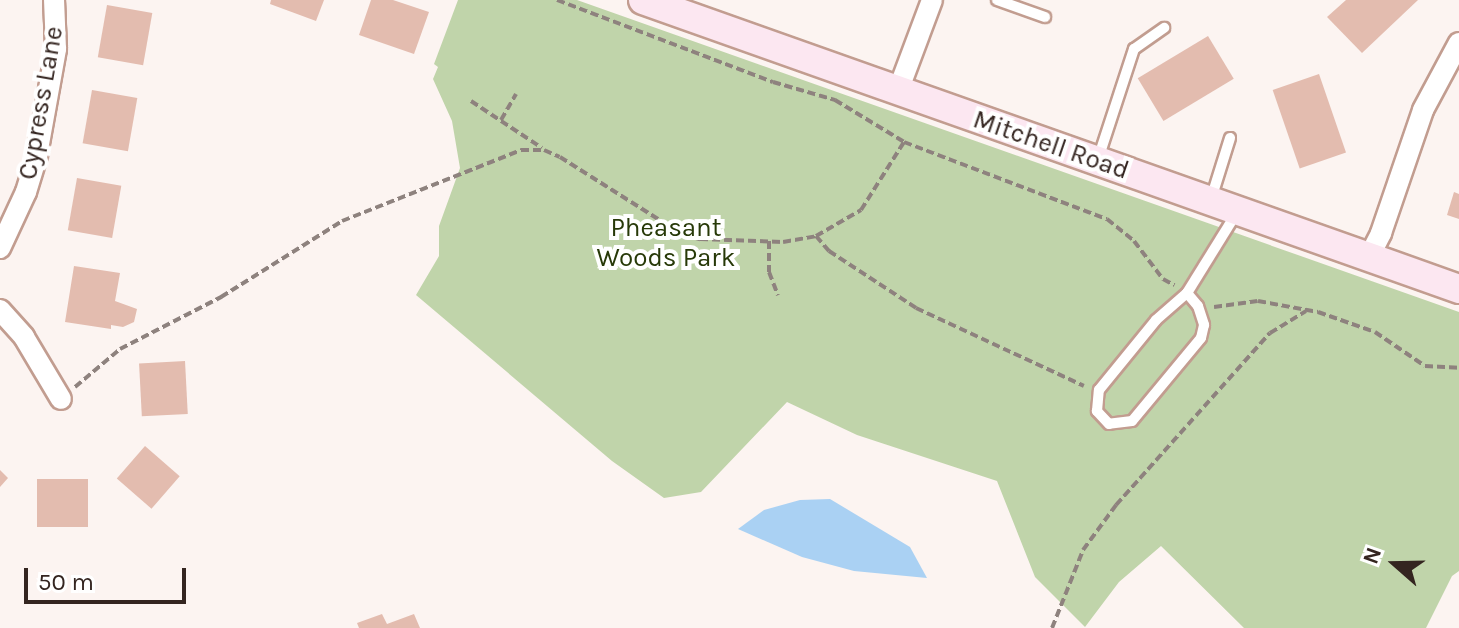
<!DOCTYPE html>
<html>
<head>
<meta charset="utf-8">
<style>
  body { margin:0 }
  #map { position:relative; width:1459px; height:628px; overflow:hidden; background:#fcf4f1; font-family:Karla,sans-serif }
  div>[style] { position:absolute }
  .green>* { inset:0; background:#c0d4aa }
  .water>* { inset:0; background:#aad1f3 }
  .building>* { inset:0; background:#e3bcaf; transform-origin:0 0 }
  .path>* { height:4px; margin-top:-2px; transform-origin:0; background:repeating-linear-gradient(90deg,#8e827e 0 8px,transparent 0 12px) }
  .roads { filter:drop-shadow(2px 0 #c29d90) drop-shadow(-2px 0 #c29d90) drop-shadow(0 2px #c29d90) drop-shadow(0 -2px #c29d90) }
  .lane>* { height:10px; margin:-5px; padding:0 5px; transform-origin:5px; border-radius:5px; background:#fff }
  .street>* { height:20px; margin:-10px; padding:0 10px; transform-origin:10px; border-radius:10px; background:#fff }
  .secondary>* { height:28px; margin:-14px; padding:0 14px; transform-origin:14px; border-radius:14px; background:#fce7f1 }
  span { translate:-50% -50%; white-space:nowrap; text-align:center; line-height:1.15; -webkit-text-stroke:8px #fff; paint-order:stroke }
  .street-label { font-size:26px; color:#342520 }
  .park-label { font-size:26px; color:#273908 }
  .north { position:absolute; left:1355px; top:524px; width:80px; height:80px; -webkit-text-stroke:6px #fff; paint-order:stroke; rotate:290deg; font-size:22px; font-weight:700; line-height:32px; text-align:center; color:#342520 }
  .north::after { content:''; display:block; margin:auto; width:28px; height:36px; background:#342520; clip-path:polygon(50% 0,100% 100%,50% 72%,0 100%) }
  .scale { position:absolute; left:24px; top:568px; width:162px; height:36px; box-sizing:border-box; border:4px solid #342520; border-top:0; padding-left:10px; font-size:24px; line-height:28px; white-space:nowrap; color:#342520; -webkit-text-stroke:6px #fff; paint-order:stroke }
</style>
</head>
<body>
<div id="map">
  <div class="green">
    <div style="clip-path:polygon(458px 0,577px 0,1459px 312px,1459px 571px,1452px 576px,1426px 628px,1244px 628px,1161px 546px,1119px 582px,1085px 627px,1035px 577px,997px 481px,857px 435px,787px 402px,701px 492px,664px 498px,612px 461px,416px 295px,439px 256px,439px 226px,460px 168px,452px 121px,433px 79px,438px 67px,434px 64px)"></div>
  </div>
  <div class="water">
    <div style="clip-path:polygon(830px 499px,910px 547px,927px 578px,854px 571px,802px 557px,738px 529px,764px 510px,800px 500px)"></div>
  </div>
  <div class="building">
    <div style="clip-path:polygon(271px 0,324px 0,316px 21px,270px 4px)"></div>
    <div style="clip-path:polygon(371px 0,393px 0,429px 12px,414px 54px,359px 35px)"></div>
    <div style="clip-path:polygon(1346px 0,1418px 0,1362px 53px,1327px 17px)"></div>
    <div style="left:107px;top:5px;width:46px;height:53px;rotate:10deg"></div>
    <div style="left:1208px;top:36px;width:50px;height:82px;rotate:59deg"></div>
    <div style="left:1319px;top:74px;width:83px;height:49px;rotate:71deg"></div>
    <div style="left:92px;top:90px;width:46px;height:54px;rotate:10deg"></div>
    <div style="left:77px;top:178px;width:45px;height:53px;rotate:10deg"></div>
    <div style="clip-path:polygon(1454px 192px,1459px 194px,1459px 219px,1447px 215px)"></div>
    <div style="clip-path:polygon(74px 266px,120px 273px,115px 301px,137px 309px,134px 322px,123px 327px,111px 325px,111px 329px,65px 322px)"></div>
    <div style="left:185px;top:361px;width:53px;height:46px;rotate:87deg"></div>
    <div style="left:145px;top:446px;width:46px;height:43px;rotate:41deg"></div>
    <div style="clip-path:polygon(0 470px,8px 478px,0 487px)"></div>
    <div style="left:88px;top:479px;width:48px;height:51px;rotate:90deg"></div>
    <div style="clip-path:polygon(382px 614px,387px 624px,414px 614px,420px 628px,359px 628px,357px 623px)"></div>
  </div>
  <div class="path">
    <div style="left:557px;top:0;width:231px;rotate:20.8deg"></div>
    <div style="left:773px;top:82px;width:65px;rotate:16.2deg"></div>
    <div style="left:835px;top:100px;width:81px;rotate:31.3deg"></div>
    <div style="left:904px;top:142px;width:217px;rotate:20.8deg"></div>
    <div style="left:1107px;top:219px;width:35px;rotate:39deg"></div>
    <div style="left:1134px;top:241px;width:48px;rotate:52.7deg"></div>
    <div style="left:1163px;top:279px;width:13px;rotate:29deg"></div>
    <div style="left:471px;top:101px;width:85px;rotate:33.5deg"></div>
    <div style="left:501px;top:120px;width:30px;rotate:-60deg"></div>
    <div style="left:816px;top:236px;width:20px;rotate:49deg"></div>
    <div style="left:829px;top:251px;width:104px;rotate:33.2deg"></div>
    <div style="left:916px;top:308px;width:185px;rotate:24.9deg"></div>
    <div style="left:769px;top:241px;width:31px;rotate:90deg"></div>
    <div style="left:769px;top:272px;width:25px;rotate:69deg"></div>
    <div style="left:1214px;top:307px;width:44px;rotate:-7.8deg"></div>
    <div style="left:1258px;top:301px;width:61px;rotate:10.4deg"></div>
    <div style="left:1318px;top:312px;width:60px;rotate:19.3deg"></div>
    <div style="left:1375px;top:332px;width:60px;rotate:34.2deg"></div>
    <div style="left:1425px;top:366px;width:34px;rotate:3deg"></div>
    <div style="left:75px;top:387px;width:59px;rotate:-40.2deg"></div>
    <div style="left:120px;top:349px;width:114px;rotate:-27.2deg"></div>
    <div style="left:221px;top:297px;width:143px;rotate:-32.1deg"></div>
    <div style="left:342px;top:221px;width:193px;rotate:-21.6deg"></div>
    <div style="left:521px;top:150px;width:23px"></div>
    <div style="left:544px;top:150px;width:17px;rotate:24deg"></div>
    <div style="left:560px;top:157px;width:144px;rotate:32.3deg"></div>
    <div style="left:682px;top:234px;width:19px;rotate:16deg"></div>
    <div style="left:700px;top:239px;width:83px;rotate:2.1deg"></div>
    <div style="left:783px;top:242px;width:34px;rotate:-10deg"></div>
    <div style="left:816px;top:236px;width:52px;rotate:-30deg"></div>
    <div style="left:861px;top:210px;width:80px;rotate:-57.7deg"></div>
    <div style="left:1052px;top:628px;width:84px;rotate:-68.3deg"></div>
    <div style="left:1083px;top:550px;width:56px;rotate:-53.7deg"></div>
    <div style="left:1116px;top:505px;width:231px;rotate:-48.2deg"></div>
    <div style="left:1270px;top:333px;width:42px;rotate:-31.4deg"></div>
  </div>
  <div class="roads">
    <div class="lane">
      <div style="left:997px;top:0;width:51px;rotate:19.5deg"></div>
      <div style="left:1098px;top:159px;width:116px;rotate:-71.9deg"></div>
      <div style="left:1134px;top:49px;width:37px;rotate:-35deg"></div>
      <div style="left:1211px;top:199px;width:64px;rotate:-72.7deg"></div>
      <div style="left:1187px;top:293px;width:17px;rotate:50deg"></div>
      <div style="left:1198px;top:306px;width:20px;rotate:72deg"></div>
      <div style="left:1204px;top:325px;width:13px;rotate:103deg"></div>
      <div style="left:1201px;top:338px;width:108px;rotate:129.7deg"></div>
      <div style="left:1132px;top:421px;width:23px;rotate:173deg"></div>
      <div style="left:1109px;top:424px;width:18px;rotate:-133deg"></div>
      <div style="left:1097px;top:411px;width:21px;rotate:-85deg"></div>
      <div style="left:1099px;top:390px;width:90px;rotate:-50.8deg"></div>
      <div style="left:1156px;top:320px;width:41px;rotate:-41.1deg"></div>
      <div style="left:1187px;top:293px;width:93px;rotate:-58.2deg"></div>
    </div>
    <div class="street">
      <div style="left:898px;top:91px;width:97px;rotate:-69.5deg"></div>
      <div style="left:0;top:248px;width:62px;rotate:-65.1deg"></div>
      <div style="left:26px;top:192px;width:39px;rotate:-73deg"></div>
      <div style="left:37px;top:155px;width:108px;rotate:-79.8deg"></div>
      <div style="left:56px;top:49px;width:49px;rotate:-92.3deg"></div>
      <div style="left:1369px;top:257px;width:27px;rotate:-63deg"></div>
      <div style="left:1381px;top:233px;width:130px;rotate:-71.1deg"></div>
      <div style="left:1423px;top:110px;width:76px;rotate:-61.8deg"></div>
      <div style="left:0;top:310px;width:36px;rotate:48deg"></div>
      <div style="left:24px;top:337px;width:72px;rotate:59.2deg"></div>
    </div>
    <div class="secondary">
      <div style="left:643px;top:0;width:866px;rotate:19.5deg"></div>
    </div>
  </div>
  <div class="street-label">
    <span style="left:41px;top:103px;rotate:-80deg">Cypress Lane</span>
    <span style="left:1051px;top:145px;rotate:19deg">Mitchell Road</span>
  </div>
  <div class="park-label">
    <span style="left:666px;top:243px">Pheasant<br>Woods Park</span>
  </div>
  <div class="north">N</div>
  <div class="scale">50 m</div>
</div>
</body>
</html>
